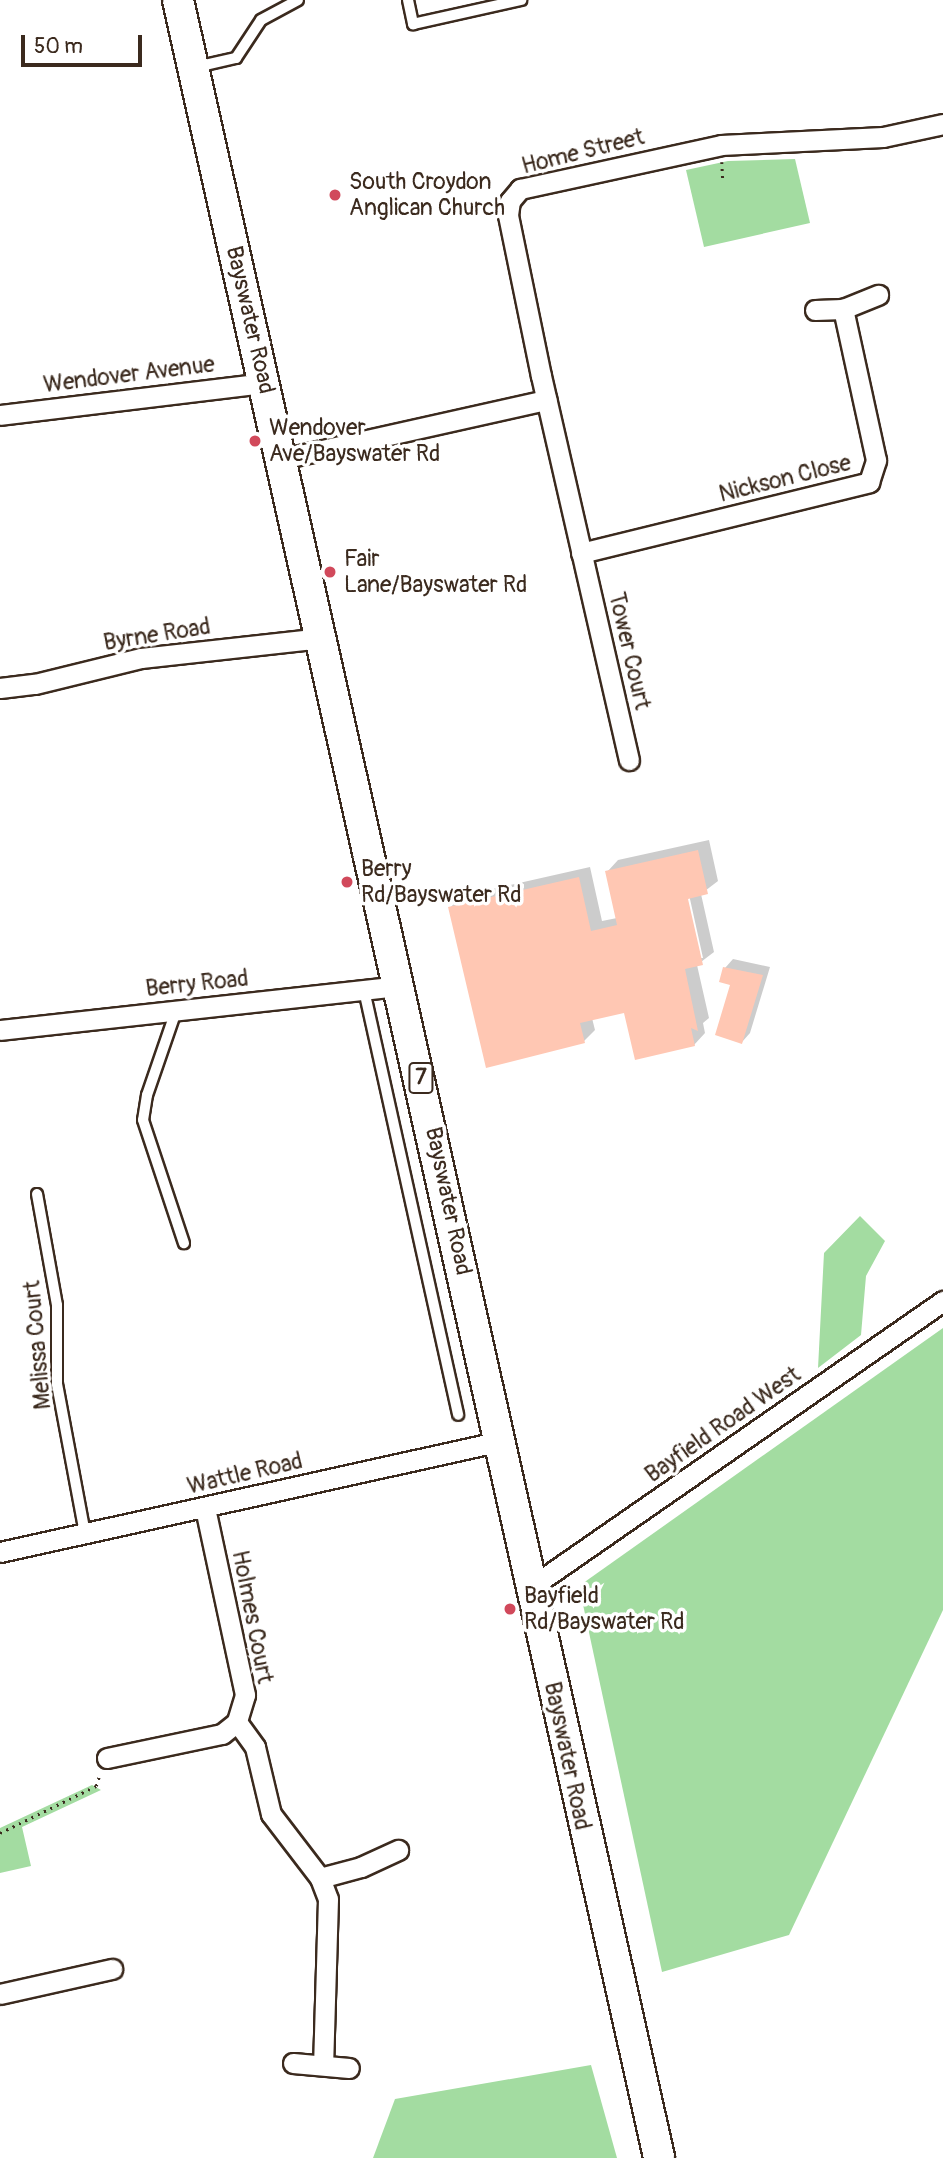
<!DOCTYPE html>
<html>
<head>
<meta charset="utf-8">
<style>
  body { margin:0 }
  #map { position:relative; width:943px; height:2158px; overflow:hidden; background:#fff; font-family:Pangolin,sans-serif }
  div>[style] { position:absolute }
  .green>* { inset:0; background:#a3dca1 }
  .shadow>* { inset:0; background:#0003 }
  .building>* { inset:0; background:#ffc7b3 }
  .path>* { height:2.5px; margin-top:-1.25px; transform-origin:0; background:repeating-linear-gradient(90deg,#3b2a1e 0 2px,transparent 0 7px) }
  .roads { filter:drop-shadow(2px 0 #3b2a1e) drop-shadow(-2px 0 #3b2a1e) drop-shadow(0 2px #3b2a1e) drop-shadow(0 -2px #3b2a1e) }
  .service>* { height:10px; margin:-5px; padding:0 5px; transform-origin:5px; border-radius:5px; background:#fff }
  .minor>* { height:19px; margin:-9.5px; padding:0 9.5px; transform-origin:9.5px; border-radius:9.5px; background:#fff }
  .primary>* { height:30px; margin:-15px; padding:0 15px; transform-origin:15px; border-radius:15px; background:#fff }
  .dots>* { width:19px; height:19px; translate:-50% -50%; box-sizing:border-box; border:4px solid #fff; border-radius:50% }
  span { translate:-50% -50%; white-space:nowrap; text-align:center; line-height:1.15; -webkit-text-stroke:7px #fff; paint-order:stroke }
  .shield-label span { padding:2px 5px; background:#fff; border:2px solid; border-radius:5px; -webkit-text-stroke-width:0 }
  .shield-label { font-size:21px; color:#3b2a1e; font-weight:700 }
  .street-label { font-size:23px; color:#3b2a1e }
  .poi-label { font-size:23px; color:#3b2a1e }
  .left { translate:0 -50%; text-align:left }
  .scale { position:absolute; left:21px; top:35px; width:121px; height:32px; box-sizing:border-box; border:4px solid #3b2a1e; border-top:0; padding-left:9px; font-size:21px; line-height:24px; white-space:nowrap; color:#3b2a1e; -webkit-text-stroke:5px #fff; paint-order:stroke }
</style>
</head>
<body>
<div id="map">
  <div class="green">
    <div style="clip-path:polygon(795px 159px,810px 223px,704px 247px,686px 170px,728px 161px)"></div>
    <div style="clip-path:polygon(860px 1216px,885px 1241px,866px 1276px,861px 1335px,818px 1368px,824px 1253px)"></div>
    <div style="clip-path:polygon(943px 1328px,943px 1610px,789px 1935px,662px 1972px,579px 1586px)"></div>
    <div style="clip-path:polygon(92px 1785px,101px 1790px,22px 1827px,31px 1866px,0 1873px,0 1828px)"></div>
    <div style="clip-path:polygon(591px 2065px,617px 2158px,373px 2158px,395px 2099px)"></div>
  </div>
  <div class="shadow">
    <div style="clip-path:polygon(evenodd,709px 840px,718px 881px,701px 894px,714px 952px,697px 965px,709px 1018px,703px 1023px,705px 1033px,694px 1045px,625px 1011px,592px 1018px,595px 1030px,584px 1041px,450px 908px,461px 896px,590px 867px,602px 921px,617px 918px,607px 872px,618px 860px,709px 840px,684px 890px,688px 890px,703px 958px,700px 958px,684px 890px)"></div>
    <div style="clip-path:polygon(733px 959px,770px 967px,750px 1033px,742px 1042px,732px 984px,725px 968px)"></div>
  </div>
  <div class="building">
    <div style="clip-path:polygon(698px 850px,708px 894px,688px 899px,703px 965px,685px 969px,698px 1031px,691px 1028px,695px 1046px,635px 1060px,624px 1013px,580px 1023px,585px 1043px,486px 1068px,448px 907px,579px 877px,591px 931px,617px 925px,605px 871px)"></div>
    <div style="clip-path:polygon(723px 967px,763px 975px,742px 1044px,715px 1035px,730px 985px,719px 982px)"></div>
  </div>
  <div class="path">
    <div style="left:722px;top:162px;width:18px;rotate:87deg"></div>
    <div style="left:0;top:1833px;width:107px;rotate:-26.1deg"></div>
    <div style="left:96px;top:1786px;width:13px;rotate:-72deg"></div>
  </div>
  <div class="roads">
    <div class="service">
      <div style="left:408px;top:0;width:25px;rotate:78deg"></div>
      <div style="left:413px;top:24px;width:111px;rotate:-12.5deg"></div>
      <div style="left:196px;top:67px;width:41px;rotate:-12.7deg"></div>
      <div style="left:236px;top:58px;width:45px;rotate:-56.7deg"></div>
      <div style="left:261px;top:20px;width:42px;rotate:-28.4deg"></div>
      <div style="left:364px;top:990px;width:435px;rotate:77.5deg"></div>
      <div style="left:176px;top:1011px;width:89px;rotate:109deg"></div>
      <div style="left:147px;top:1095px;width:25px;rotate:99deg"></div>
      <div style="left:143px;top:1120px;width:130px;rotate:71.6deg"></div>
      <div style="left:37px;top:1194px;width:113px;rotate:79.8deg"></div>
      <div style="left:57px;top:1305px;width:79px;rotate:90deg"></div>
      <div style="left:57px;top:1384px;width:152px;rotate:79.4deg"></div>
    </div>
    <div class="minor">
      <div style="left:815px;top:310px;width:28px;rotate:-2deg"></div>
      <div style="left:843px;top:309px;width:38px;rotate:-22deg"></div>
      <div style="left:0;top:415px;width:266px;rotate:-6.9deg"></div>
      <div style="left:282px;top:459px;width:271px;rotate:-12.6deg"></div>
      <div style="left:581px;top:553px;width:297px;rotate:-13.8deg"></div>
      <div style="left:869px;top:482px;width:23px;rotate:-72deg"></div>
      <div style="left:876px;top:460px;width:155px;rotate:-102.3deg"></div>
      <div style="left:0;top:688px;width:35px;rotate:-7deg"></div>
      <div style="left:35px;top:684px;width:109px;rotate:-13.8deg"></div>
      <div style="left:141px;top:658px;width:182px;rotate:-6.3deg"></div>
      <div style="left:629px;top:760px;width:394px;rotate:-102.9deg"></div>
      <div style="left:541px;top:376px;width:164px;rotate:-101.6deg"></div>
      <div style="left:508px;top:215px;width:14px;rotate:-82deg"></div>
      <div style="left:510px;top:201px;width:16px;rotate:-50deg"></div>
      <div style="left:520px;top:189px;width:206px;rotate:-12.3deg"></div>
      <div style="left:721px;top:145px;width:162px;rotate:-2.8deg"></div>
      <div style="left:883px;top:137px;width:61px;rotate:-12.2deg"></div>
      <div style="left:0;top:1030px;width:402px;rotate:-6.3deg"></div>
      <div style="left:205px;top:1508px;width:191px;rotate:77.9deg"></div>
      <div style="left:245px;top:1695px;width:28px;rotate:107deg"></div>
      <div style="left:237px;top:1722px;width:31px;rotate:54deg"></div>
      <div style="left:255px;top:1747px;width:69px;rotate:76.6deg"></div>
      <div style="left:271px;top:1814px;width:81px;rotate:52.6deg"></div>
      <div style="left:320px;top:1878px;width:22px;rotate:69deg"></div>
      <div style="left:328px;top:1899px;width:166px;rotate:91.7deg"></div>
      <div style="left:0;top:1552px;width:513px;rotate:-12.49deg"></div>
      <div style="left:531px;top:1587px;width:502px;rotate:-34.77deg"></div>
      <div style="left:107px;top:1758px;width:117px;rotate:-11.8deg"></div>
      <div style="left:222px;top:1734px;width:19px;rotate:-39deg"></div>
      <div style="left:320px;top:1878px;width:42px;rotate:-15deg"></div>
      <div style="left:361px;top:1867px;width:41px;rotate:-24.7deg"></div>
      <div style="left:0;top:1994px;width:115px;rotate:-12.6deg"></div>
      <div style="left:293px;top:2063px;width:56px;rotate:5.1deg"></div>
    </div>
    <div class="primary">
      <div style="left:178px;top:0;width:2211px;rotate:77.43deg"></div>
    </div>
  </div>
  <div class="dots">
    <div style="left:335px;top:195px;background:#d1495b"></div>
    <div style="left:255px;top:441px;background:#d1495b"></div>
    <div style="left:330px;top:572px;background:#d1495b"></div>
    <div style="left:347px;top:882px;background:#d1495b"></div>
    <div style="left:510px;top:1609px;background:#d1495b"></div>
  </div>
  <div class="shield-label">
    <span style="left:421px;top:1078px">7</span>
  </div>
  <div class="street-label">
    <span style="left:583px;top:152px;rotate:-14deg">Home Street</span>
    <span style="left:250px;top:320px;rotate:77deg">Bayswater Road</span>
    <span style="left:129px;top:375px;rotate:-7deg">Wendover Avenue</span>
    <span style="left:785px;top:479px;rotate:-14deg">Nickson Close</span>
    <span style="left:157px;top:635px;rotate:-9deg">Byrne Road</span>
    <span style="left:629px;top:651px;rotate:77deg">Tower Court</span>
    <span style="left:197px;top:984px;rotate:-6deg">Berry Road</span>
    <span style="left:448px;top:1201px;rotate:78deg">Bayswater Road</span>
    <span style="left:38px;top:1345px;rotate:-95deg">Melissa Court</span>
    <span style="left:723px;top:1425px;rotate:-35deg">Bayfield Road West</span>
    <span style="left:245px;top:1474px;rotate:-13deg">Wattle Road</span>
    <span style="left:252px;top:1617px;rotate:79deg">Holmes Court</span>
    <span style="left:567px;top:1756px;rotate:78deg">Bayswater Road</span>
  </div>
  <div class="poi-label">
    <span class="left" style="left:349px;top:195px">South Croydon<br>Anglican Church</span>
    <span class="left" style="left:269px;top:441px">Wendover<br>Ave/Bayswater Rd</span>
    <span class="left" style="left:344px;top:572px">Fair<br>Lane/Bayswater Rd</span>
    <span class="left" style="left:361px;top:882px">Berry<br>Rd/Bayswater Rd</span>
    <span class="left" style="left:524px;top:1609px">Bayfield<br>Rd/Bayswater Rd</span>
  </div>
  <div class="scale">50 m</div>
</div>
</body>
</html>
